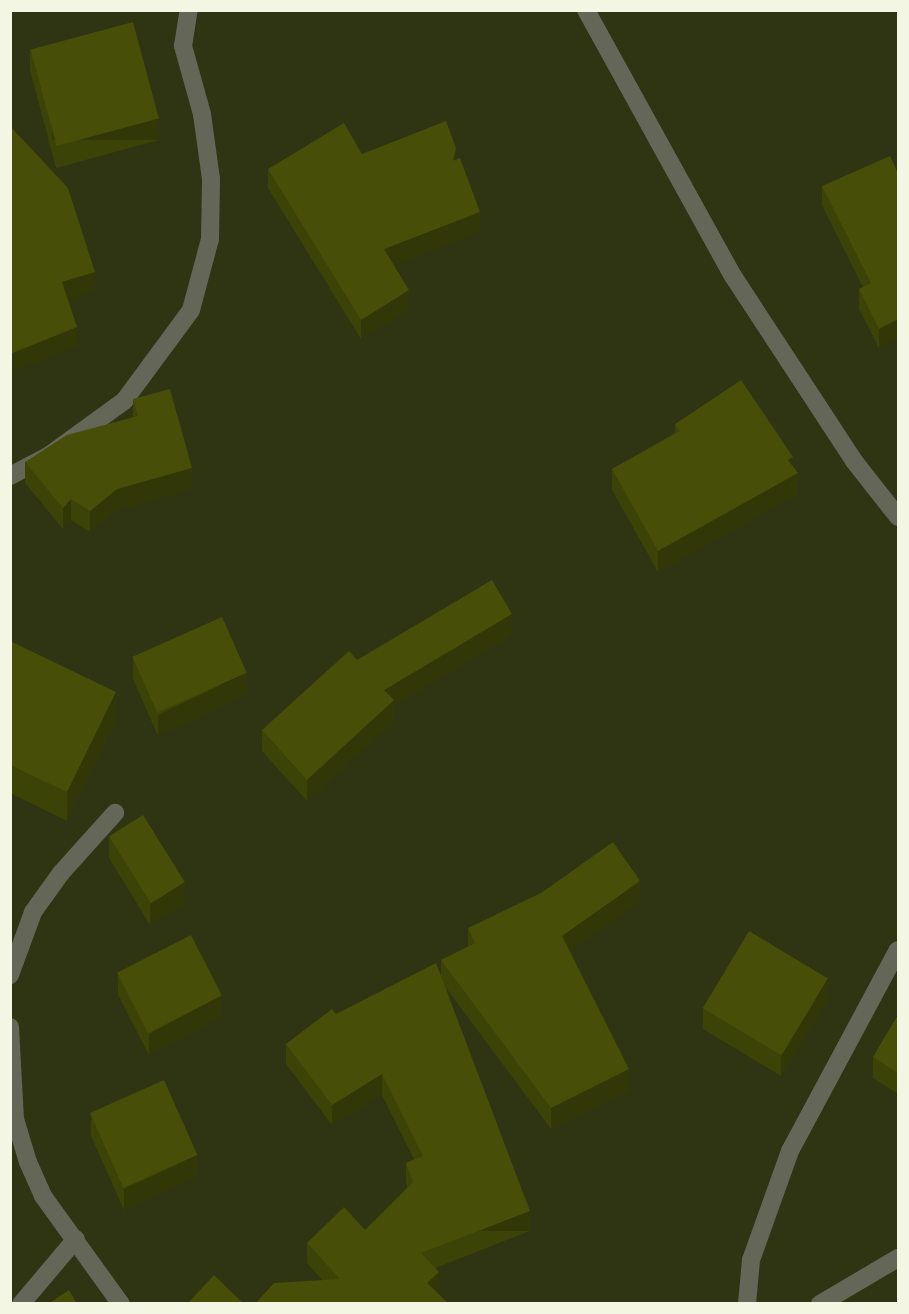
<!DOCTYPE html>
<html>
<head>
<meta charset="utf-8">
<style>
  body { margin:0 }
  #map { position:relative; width:909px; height:1314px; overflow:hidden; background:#2f3413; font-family:Inter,sans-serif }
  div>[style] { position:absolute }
  .street>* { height:18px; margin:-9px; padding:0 9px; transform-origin:9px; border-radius:9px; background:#646758 }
  .wall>* { inset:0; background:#3c4307 }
  .shaded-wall>* { inset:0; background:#313706; transform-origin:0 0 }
  .building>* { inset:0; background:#464e08; transform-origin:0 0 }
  span { translate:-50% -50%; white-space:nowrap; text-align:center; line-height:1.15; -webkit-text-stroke:6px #181a0c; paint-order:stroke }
  .frame { position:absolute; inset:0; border:12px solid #f2f6e3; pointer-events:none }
</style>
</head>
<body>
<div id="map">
  <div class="street">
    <div style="left:586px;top:10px;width:304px;rotate:61.1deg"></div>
    <div style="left:733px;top:276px;width:221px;rotate:56.8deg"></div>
    <div style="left:854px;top:461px;width:71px;rotate:51.8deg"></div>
    <div style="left:10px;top:476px;width:43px;rotate:-27.8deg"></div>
    <div style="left:48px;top:456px;width:94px;rotate:-35.9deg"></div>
    <div style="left:124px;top:401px;width:113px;rotate:-53.6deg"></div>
    <div style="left:191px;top:310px;width:73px;rotate:-75deg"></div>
    <div style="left:210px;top:239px;width:60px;rotate:-89deg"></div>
    <div style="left:211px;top:179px;width:66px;rotate:-97.9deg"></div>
    <div style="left:202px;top:114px;width:71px;rotate:-105.6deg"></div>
    <div style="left:183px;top:46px;width:36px;rotate:-81deg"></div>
    <div style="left:10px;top:975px;width:67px;rotate:-69.9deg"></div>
    <div style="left:33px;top:912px;width:48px;rotate:-54.3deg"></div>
    <div style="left:61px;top:873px;width:81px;rotate:-48deg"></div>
    <div style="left:10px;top:1027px;width:92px;rotate:86.9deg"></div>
    <div style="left:15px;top:1119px;width:45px;rotate:73.2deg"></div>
    <div style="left:28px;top:1162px;width:37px;rotate:66deg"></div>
    <div style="left:43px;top:1196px;width:133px;rotate:54.2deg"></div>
    <div style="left:21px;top:1304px;width:85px;rotate:-49.8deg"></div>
    <div style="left:747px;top:1304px;width:44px;rotate:-84.8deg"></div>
    <div style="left:751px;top:1260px;width:116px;rotate:-70.3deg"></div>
    <div style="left:790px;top:1151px;width:228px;rotate:-61.8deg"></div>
    <div style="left:820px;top:1304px;width:91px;rotate:-30.5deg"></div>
  </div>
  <div class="wall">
    <div style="clip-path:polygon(30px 49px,159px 140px,56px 168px,30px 70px)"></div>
    <div style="clip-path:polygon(362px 154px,456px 160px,480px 231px,394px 265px,409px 310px,361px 339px,268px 188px,268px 169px)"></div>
    <div style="clip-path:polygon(898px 173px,898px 338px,879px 348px,859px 309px,859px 289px,863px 287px,822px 205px,822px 186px)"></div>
    <div style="clip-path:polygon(133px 399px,192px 489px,117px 510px,90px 532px,71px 520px,63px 529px,25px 483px,25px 462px,133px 417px)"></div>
    <div style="clip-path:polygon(675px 424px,793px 465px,798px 494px,658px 572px,612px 490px,612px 469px,675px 433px)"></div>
    <div style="clip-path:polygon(512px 635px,394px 705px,394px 721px,307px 801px,262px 751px,262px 730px,357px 660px)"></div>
    <div style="clip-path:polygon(10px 641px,116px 720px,67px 821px,10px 793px)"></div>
    <div style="clip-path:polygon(133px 658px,247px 694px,158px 736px,133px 679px)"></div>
    <div style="clip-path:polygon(109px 837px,185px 903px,150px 925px,109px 858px)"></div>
    <div style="clip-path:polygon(640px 902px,570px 951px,629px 1090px,551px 1129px,446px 988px,530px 1231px,435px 1268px,439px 1292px,438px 1293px,322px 1280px,307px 1263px,307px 1243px,365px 1230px,408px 1188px,406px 1183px,406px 1163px,414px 1159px,382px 1095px,332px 1125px,286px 1064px,286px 1044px,336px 1014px,441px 975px,441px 960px,468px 947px,468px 928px)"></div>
    <div style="clip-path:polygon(118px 974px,222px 1016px,149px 1055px,118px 995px)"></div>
    <div style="clip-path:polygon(828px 1000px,781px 1076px,703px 1029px,703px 1008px)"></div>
    <div style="clip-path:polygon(898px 1015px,898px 1094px,873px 1078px,873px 1057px)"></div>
    <div style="clip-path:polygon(91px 1115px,198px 1176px,124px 1210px,91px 1136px)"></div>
  </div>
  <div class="shaded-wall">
    <div style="left:159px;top:119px;width:21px;height:107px;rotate:90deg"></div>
    <div style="clip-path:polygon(480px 212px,480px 231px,384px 269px,384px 249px)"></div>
    <div style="clip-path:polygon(95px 272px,95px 291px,62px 302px,62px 282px)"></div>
    <div style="clip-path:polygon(409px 290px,409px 310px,361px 339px,361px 320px)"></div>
    <div style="clip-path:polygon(898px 319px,898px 338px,879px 348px,879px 329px)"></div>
    <div style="clip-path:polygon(77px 327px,77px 347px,10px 373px,10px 354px)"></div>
    <div style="clip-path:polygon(793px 457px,793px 476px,798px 473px,798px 494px,658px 572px,658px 551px)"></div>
    <div style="clip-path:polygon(192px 468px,192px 489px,117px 510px,90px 532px,90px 511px,117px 489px)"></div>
    <div style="clip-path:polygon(71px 499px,71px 520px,63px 529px,63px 508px)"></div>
    <div style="clip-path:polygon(512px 614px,512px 635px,394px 705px,394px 721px,307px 801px,307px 780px,384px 690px)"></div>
    <div style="clip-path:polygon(247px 673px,247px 694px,158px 736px,158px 715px)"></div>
    <div style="clip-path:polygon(116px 692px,116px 720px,67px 821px,67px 792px)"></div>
    <div style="clip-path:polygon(640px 881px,640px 902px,562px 957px,562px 936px)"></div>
    <div style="clip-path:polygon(185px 882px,185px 903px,150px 925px,150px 904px)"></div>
    <div style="clip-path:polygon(828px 979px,828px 1000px,781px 1076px,781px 1055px)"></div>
    <div style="clip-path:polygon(222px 995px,222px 1016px,149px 1055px,149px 1034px)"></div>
    <div style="clip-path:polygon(629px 1069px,629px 1090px,551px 1129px,551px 1108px)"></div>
    <div style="clip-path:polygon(382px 1074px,382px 1095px,332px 1125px,332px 1105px)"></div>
    <div style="clip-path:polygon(198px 1155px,198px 1176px,124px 1210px,124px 1189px)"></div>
    <div style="left:530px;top:1211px;width:20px;height:117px;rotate:90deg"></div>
    <div style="clip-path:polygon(439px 1272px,439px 1292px,427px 1303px,427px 1283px)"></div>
  </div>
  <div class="building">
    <div style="left:133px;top:22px;width:100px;height:106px;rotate:75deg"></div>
    <div style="clip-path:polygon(446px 121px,456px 148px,453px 161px,460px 158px,480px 212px,384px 249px,409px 290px,361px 320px,268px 169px,344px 123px,362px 154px)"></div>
    <div style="clip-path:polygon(10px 126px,68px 188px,95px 272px,62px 282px,77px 327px,10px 354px)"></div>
    <div style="clip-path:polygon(890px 156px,898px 173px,898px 319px,879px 329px,859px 289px,871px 283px,822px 186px)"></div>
    <div style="clip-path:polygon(741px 380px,793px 457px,788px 460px,798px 473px,658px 551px,612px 469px,680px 431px,675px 424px)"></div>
    <div style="clip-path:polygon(170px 389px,192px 468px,117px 489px,90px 511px,71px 499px,63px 508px,25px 462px,67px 435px,138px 416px,133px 399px)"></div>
    <div style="clip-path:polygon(492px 580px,512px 614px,384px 690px,394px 700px,307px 780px,262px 730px,349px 651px,357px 660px)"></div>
    <div style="left:222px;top:617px;width:61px;height:98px;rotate:66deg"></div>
    <div style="clip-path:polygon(10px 641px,116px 692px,67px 792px,10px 765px)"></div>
    <div style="left:143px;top:815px;width:79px;height:40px;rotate:58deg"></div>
    <div style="clip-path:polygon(613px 842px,640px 881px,562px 936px,629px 1069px,551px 1108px,441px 960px,475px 943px,468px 928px,541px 893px)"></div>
    <div style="left:749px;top:931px;width:92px;height:90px;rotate:31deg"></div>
    <div style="left:191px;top:935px;width:68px;height:83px;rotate:63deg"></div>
    <div style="clip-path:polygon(436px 963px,530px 1211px,421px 1253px,439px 1272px,427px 1283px,449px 1304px,255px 1304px,274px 1283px,340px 1279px,307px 1243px,344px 1207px,365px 1230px,413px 1182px,406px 1163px,423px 1156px,382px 1074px,332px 1105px,286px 1044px,332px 1009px,336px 1014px)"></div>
    <div style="clip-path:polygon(898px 1015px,898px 1073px,873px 1057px)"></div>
    <div style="left:164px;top:1080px;width:82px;height:81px;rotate:66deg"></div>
    <div style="clip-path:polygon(214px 1275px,244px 1304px,187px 1304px)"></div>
    <div style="clip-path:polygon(69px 1290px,77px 1304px,48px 1304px)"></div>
  </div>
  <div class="frame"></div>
</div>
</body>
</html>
